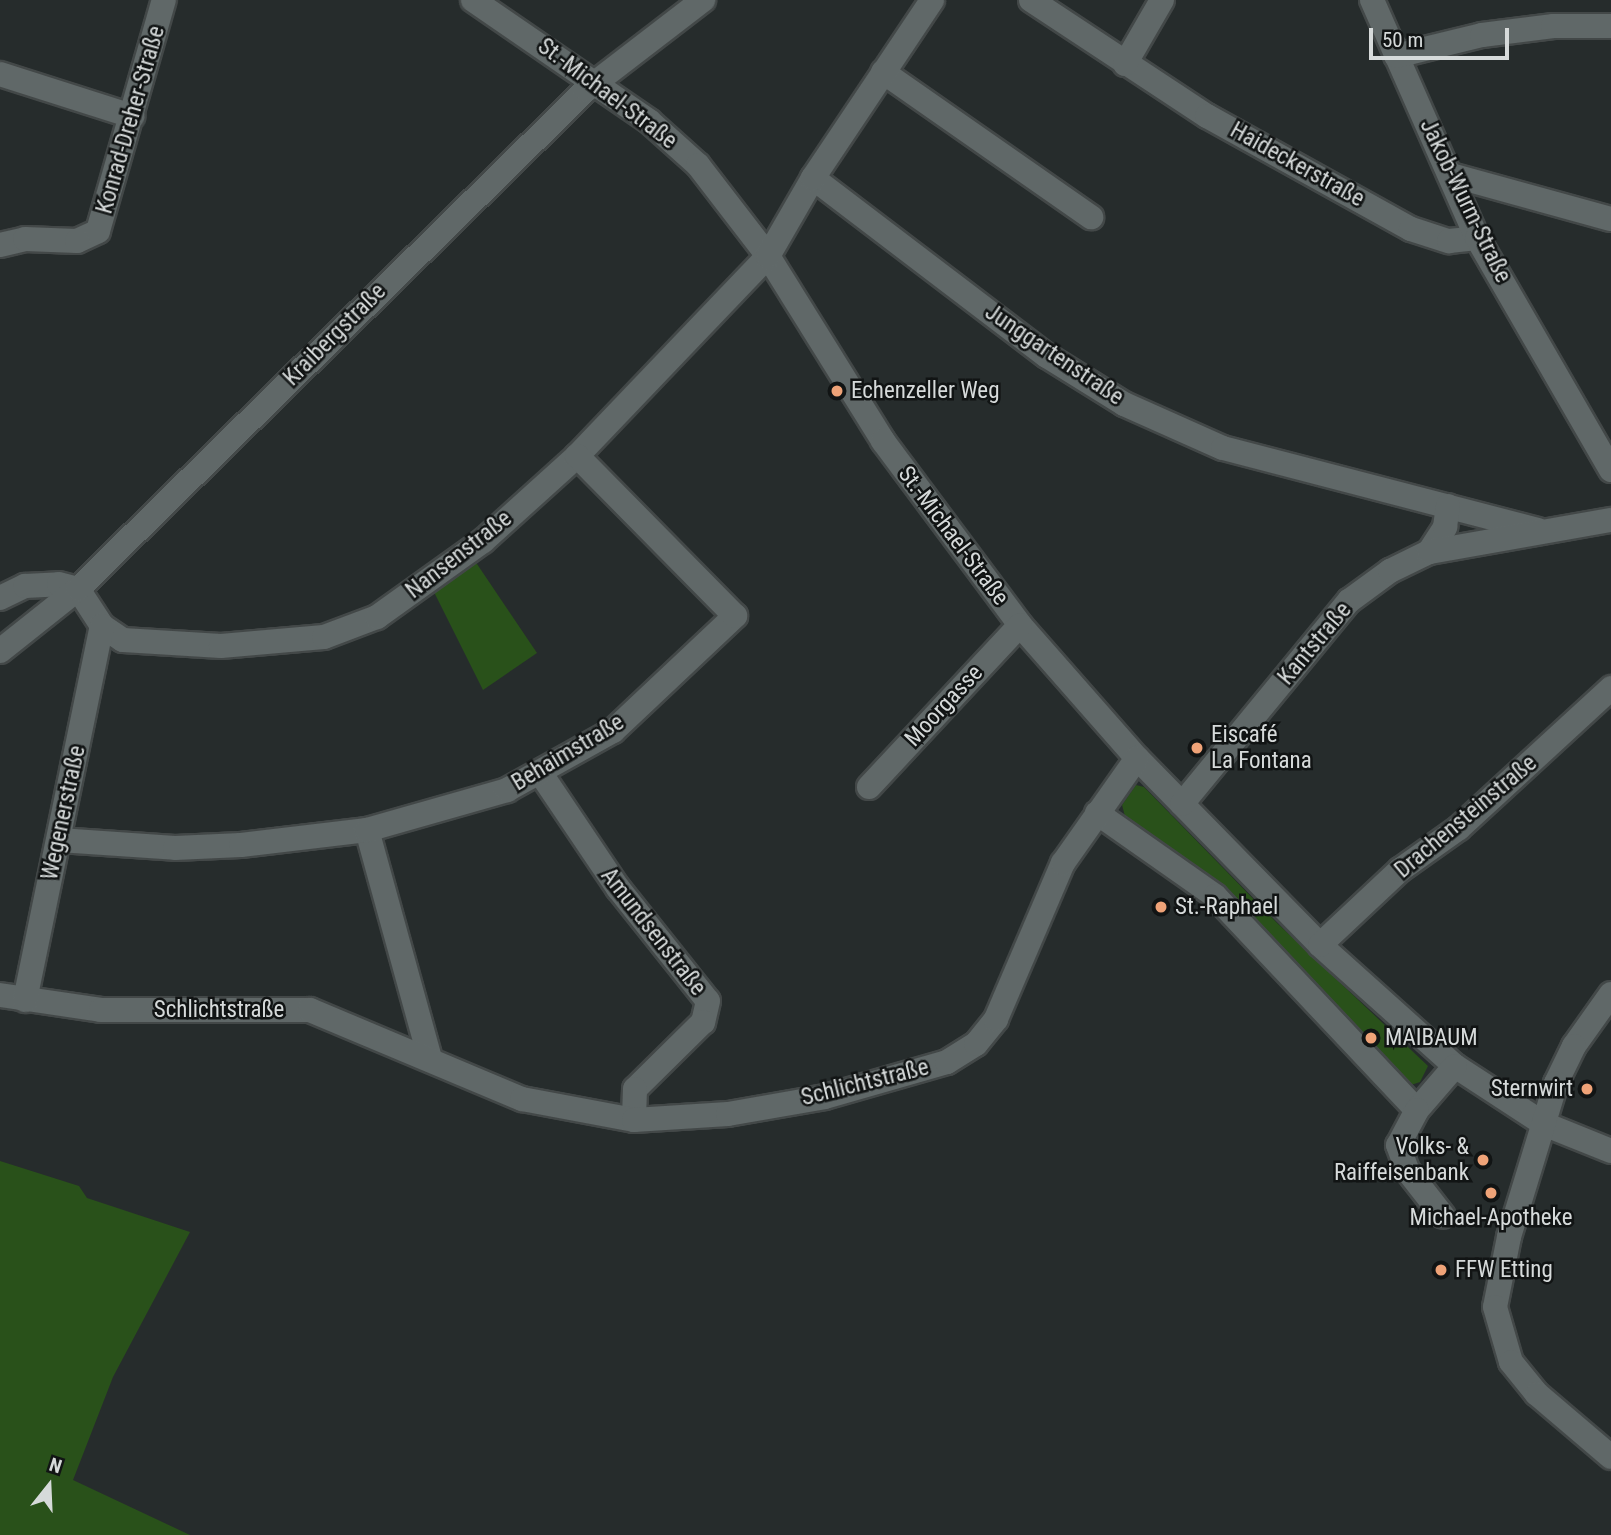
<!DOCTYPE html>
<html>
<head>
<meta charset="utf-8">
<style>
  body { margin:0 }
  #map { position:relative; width:1611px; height:1535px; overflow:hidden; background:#262c2c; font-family:"Roboto Condensed",sans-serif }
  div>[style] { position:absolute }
  .green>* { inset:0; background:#29511a }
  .roads { filter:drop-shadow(2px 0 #434848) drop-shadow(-2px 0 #434848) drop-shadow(0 2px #434848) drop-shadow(0 -2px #434848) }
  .minor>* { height:24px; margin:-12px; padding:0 12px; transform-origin:12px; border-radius:12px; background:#606868 }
  .dots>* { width:19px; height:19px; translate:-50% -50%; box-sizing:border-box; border:4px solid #111414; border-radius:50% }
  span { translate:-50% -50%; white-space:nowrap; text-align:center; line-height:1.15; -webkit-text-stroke:5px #111414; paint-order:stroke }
  .street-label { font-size:23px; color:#d6dada }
  .poi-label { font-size:23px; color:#d6dada }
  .left { translate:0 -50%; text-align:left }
  .right { translate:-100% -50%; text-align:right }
  .north { position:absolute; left:14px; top:1451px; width:70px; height:70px; -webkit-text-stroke:5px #111414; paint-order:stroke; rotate:18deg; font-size:19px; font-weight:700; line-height:28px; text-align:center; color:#d6dada }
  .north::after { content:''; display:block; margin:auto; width:24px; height:32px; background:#d6dada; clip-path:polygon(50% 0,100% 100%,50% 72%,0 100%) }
  .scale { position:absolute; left:1369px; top:28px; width:140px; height:32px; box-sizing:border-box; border:4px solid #d6dada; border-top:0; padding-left:9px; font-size:21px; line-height:24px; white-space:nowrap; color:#d6dada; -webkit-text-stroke:5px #111414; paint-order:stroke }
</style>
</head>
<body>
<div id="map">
  <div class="green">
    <div style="clip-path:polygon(475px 561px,537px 653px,483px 690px,434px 592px)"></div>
    <div style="clip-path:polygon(1136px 785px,1144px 787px,1276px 922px,1428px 1066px,1420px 1082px,1405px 1087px,1126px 820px,1122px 805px)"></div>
    <div style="clip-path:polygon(0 1161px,79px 1186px,87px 1198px,190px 1232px,113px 1377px,73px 1480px,190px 1535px,0 1535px)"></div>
  </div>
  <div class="roads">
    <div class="minor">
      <div style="left:473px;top:0;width:214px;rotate:34.5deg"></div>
      <div style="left:649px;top:121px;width:66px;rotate:41.9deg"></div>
      <div style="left:698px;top:165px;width:115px;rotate:52.4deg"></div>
      <div style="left:768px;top:256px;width:218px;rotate:58.1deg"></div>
      <div style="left:883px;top:441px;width:229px;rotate:53.3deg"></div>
      <div style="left:1020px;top:625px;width:177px;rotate:48.7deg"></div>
      <div style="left:1137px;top:758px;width:262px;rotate:45.6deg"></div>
      <div style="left:1320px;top:945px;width:181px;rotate:41.9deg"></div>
      <div style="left:1455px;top:1066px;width:106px;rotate:33.1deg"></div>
      <div style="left:1544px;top:1124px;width:72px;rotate:21.9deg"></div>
      <div style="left:1031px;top:0;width:211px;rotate:33.4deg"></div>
      <div style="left:1207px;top:116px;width:233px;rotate:29deg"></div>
      <div style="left:1411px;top:229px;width:40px;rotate:18deg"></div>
      <div style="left:1449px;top:241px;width:28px;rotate:-6deg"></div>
      <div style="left:1372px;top:0;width:260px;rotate:66.2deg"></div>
      <div style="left:1477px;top:238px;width:268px;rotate:60deg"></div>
      <div style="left:1396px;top:56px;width:89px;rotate:-13.7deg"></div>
      <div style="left:1482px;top:35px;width:72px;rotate:-7.2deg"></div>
      <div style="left:1553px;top:26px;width:58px"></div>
      <div style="left:1125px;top:64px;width:74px;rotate:-60deg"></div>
      <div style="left:883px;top:72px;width:254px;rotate:34.9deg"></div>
      <div style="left:0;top:74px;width:139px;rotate:17.7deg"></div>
      <div style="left:1451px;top:175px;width:166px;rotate:15.4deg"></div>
      <div style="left:813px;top:178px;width:294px;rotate:37.3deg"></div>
      <div style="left:1047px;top:356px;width:91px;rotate:31.9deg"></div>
      <div style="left:1124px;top:404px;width:108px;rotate:24deg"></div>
      <div style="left:1223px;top:448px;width:325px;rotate:14.6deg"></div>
      <div style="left:0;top:245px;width:26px;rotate:-13deg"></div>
      <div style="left:25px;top:239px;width:52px;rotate:2.2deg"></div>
      <div style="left:77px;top:241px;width:23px;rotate:-25deg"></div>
      <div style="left:98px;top:231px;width:240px;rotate:-74.1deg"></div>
      <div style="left:1429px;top:552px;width:30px;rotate:-57deg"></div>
      <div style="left:1445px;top:527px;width:21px;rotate:-82deg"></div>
      <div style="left:0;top:598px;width:28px;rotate:-26deg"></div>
      <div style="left:25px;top:586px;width:34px;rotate:-3deg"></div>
      <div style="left:59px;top:584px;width:20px;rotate:15deg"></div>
      <div style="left:78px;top:589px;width:44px;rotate:57deg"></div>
      <div style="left:102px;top:626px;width:25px;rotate:34deg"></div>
      <div style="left:123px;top:640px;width:98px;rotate:3.5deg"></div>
      <div style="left:221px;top:646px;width:103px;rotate:-5deg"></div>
      <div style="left:324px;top:637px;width:57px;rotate:-20.7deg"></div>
      <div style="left:377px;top:617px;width:130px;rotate:-35.6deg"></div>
      <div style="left:483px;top:541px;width:127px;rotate:-42.1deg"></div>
      <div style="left:577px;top:456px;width:277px;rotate:-46.3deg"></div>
      <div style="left:768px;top:256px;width:90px;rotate:-60deg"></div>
      <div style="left:813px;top:178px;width:214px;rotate:-56.2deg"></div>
      <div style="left:0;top:651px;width:100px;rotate:-38.5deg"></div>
      <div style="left:78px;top:589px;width:712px;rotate:-44.49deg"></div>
      <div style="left:586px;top:90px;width:148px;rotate:-37.6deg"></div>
      <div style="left:541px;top:774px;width:138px;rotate:56deg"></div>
      <div style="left:618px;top:888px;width:144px;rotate:51.5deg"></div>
      <div style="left:708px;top:1001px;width:22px;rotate:103deg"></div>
      <div style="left:703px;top:1022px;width:95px;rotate:135.4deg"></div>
      <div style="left:635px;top:1089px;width:31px;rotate:92deg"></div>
      <div style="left:869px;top:787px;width:221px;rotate:-47deg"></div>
      <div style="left:1182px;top:804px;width:263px;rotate:-50.6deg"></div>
      <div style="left:1349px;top:601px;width:51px;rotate:-36.2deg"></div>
      <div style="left:1390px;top:571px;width:43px;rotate:-26deg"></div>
      <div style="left:1429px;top:552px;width:185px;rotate:-10deg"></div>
      <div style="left:1097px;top:813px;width:144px;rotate:35.1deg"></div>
      <div style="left:1215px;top:896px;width:294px;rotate:46.7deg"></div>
      <div style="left:1417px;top:1110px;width:58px;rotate:-49.2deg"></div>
      <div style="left:367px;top:830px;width:238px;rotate:74.6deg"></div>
      <div style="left:59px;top:840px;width:116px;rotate:3.9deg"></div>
      <div style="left:175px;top:848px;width:66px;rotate:-2.6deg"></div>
      <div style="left:241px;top:845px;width:127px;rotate:-6.8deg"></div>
      <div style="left:367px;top:830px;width:146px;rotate:-15.9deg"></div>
      <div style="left:507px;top:790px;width:121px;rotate:-29.1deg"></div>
      <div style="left:613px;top:731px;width:168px;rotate:-43.3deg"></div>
      <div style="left:735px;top:616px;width:225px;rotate:-134.6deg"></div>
      <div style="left:1320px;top:945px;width:110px;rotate:-43.2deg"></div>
      <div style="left:1400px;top:870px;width:72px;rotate:-35.4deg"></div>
      <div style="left:1459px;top:828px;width:207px;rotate:-42.6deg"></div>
      <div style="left:1611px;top:994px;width:64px;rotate:125.4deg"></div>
      <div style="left:1574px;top:1046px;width:41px;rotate:115.9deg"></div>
      <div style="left:1556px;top:1083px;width:161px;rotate:107deg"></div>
      <div style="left:1509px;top:1237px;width:71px;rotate:101.3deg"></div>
      <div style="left:1495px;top:1307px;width:57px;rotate:73.8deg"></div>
      <div style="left:1511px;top:1362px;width:41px;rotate:50.9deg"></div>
      <div style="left:1537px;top:1394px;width:97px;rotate:40.4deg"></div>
      <div style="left:0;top:995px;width:102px;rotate:8.4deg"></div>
      <div style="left:101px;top:1010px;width:209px"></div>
      <div style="left:310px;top:1010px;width:230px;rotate:22.8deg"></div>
      <div style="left:522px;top:1099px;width:114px;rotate:10.6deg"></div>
      <div style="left:634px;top:1120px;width:94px;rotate:-3.7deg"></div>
      <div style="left:728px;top:1114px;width:98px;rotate:-9.9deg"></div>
      <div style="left:825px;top:1097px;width:127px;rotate:-16deg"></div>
      <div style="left:947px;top:1062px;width:34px;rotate:-32deg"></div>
      <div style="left:976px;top:1044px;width:32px;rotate:-51deg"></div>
      <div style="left:996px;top:1019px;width:170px;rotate:-66.8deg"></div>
      <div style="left:1063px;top:863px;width:128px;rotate:-54.8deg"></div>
      <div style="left:25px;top:1000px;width:382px;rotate:-78.4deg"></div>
      <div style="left:1417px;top:1110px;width:40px;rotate:118deg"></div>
      <div style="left:1398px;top:1145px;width:27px;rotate:70deg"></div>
      <div style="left:1407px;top:1170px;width:58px;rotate:52deg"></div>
    </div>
  </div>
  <div class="dots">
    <div style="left:837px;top:391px;background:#efa378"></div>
    <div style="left:1197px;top:748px;background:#efa378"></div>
    <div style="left:1161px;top:907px;background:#efa378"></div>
    <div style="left:1371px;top:1038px;background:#efa378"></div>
    <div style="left:1587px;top:1089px;background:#efa378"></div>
    <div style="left:1483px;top:1160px;background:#efa378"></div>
    <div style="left:1491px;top:1193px;background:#efa378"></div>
    <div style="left:1441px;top:1270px;background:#efa378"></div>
  </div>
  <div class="street-label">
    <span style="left:607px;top:94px;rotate:37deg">St.-Michael-Straße</span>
    <span style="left:131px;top:120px;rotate:-74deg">Konrad-Dreher-Straße</span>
    <span style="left:1297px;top:165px;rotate:29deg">Haideckerstraße</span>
    <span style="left:1465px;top:201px;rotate:64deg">Jakob-Wurm-Straße</span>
    <span style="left:335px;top:335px;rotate:-45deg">Kraibergstraße</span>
    <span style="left:1054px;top:355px;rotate:34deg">Junggartenstraße</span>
    <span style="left:953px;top:536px;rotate:53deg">St.-Michael-Straße</span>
    <span style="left:459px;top:555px;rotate:-38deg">Nansenstraße</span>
    <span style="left:1315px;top:644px;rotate:-50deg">Kantstraße</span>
    <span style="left:944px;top:706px;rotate:-47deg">Moorgasse</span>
    <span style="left:568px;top:753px;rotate:-31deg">Behaimstraße</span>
    <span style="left:64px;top:813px;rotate:-78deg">Wegenerstraße</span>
    <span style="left:1466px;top:817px;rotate:-40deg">Drachensteinstraße</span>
    <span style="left:653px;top:932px;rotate:52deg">Amundsenstraße</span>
    <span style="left:219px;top:1010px">Schlichtstraße</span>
    <span style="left:865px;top:1083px;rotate:-14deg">Schlichtstraße</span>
  </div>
  <div class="poi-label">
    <span class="left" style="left:851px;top:391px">Echenzeller Weg</span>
    <span class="left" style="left:1211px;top:748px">Eiscafé<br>La Fontana</span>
    <span class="left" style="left:1175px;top:907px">St.-Raphael</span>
    <span class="left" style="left:1385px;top:1038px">MAIBAUM</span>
    <span class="right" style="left:1573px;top:1089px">Sternwirt</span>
    <span class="right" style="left:1469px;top:1160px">Volks- &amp;<br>Raiffeisenbank</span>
    <span style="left:1491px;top:1218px">Michael-Apotheke</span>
    <span class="left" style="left:1455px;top:1270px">FFW Etting</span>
  </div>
  <div class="north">N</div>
  <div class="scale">50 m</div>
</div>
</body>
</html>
